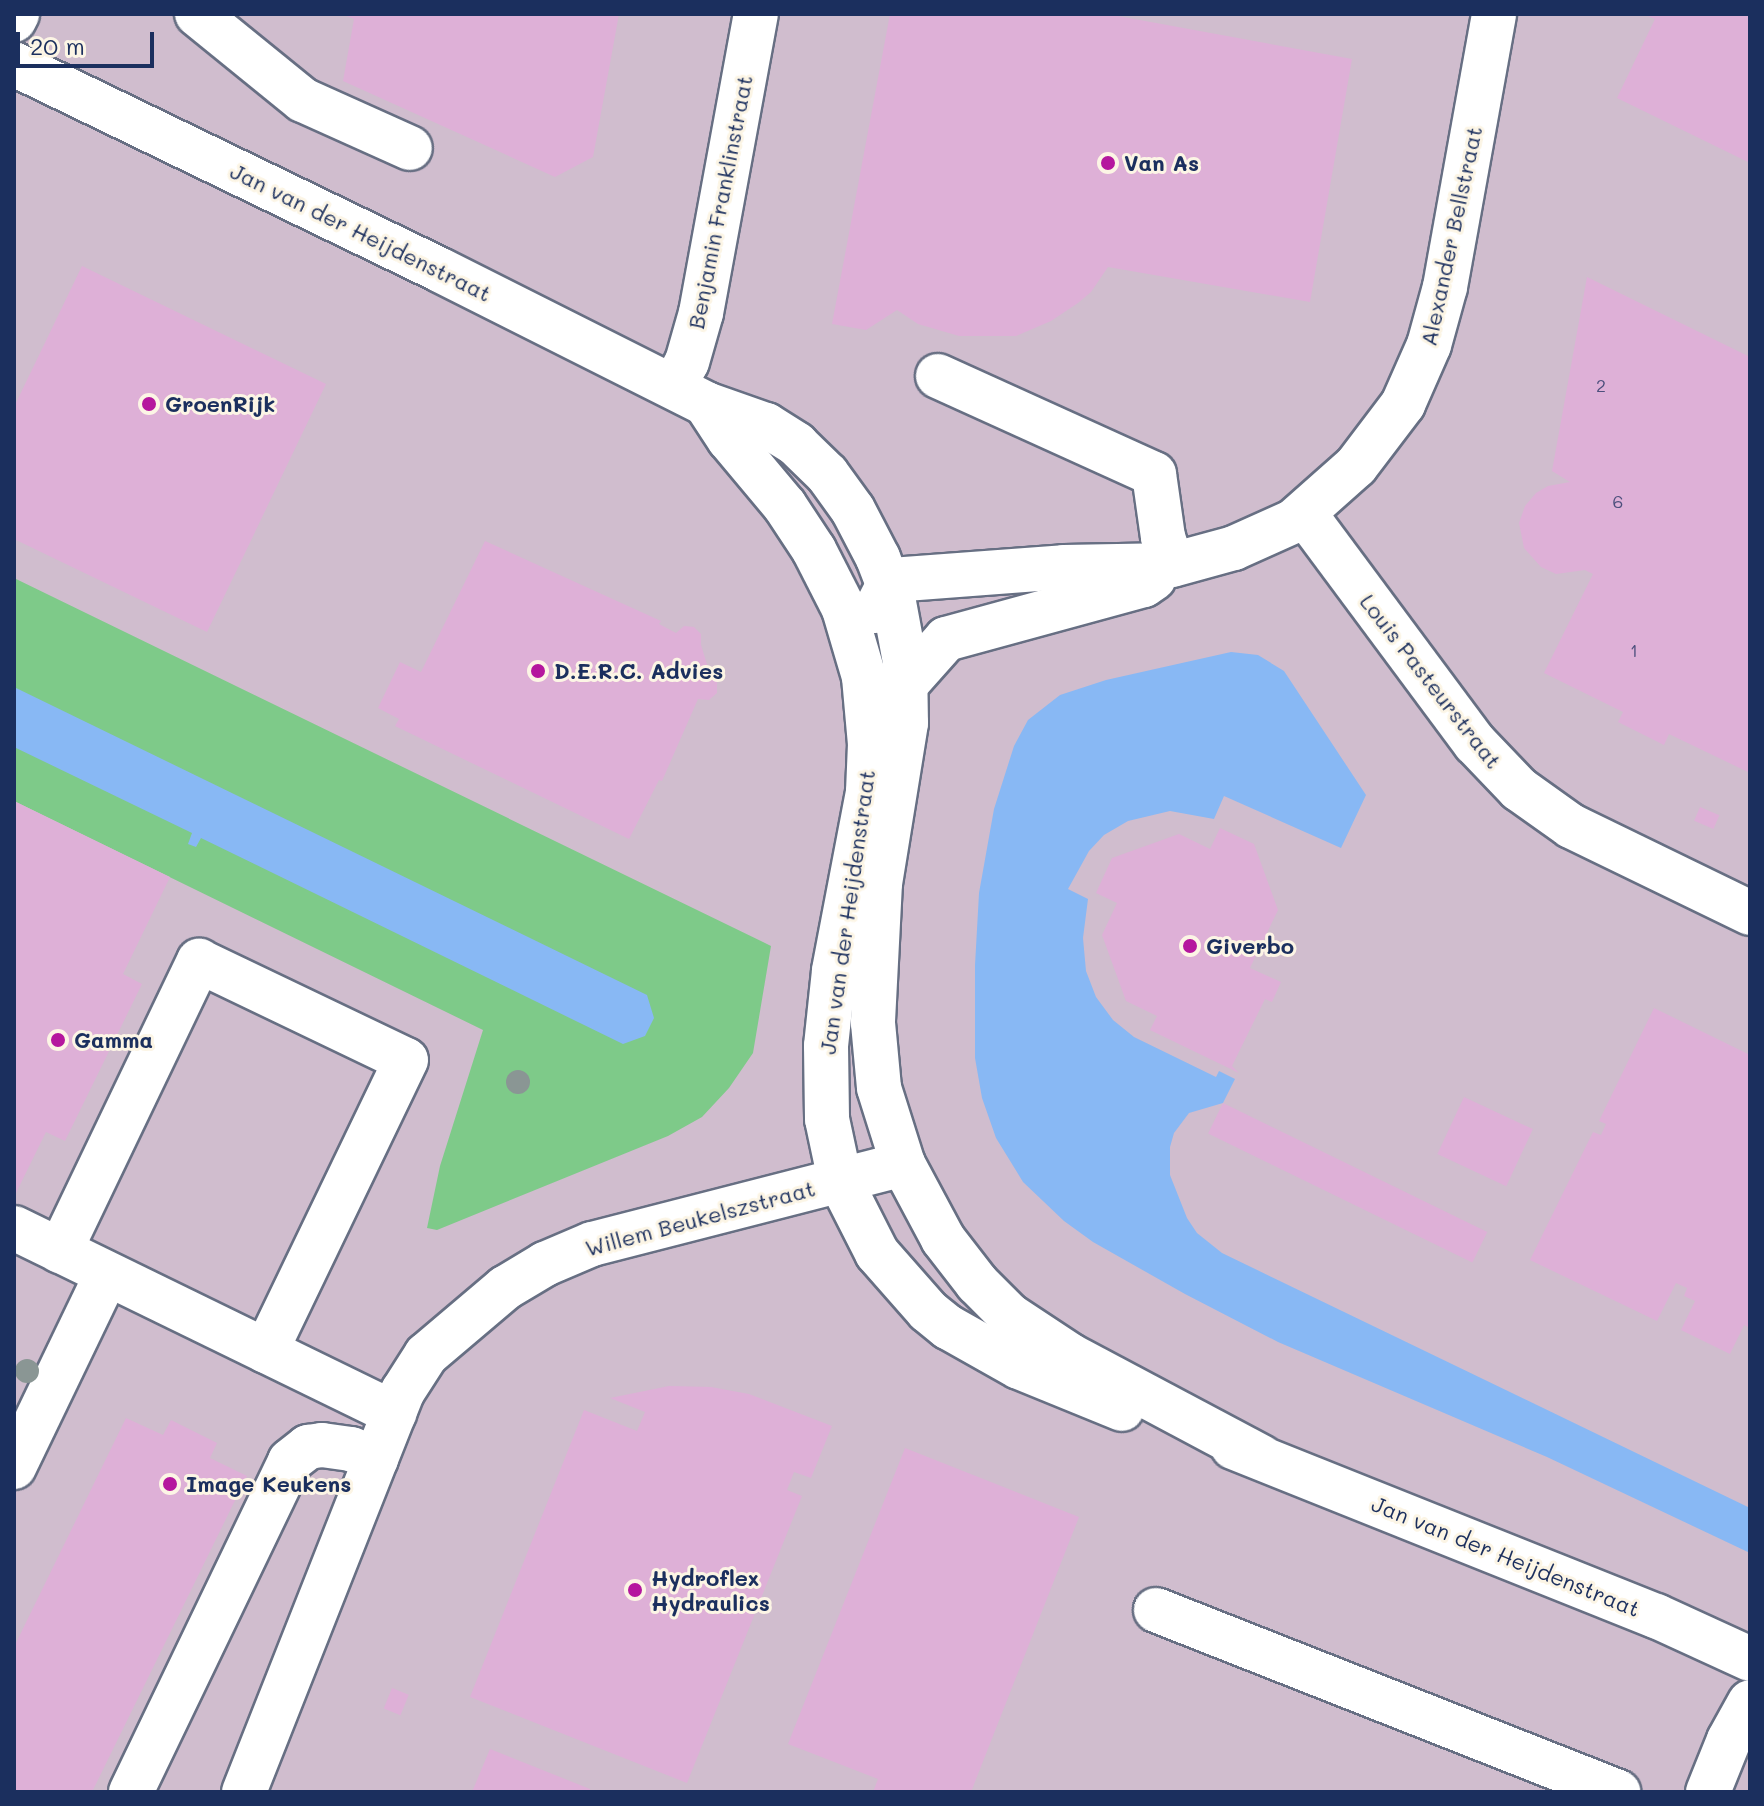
<!DOCTYPE html>
<html>
<head>
<meta charset="utf-8">
<style>
  body { margin:0 }
  #map { position:relative; width:1764px; height:1806px; overflow:hidden; background:#f3e5c9; font-family:Mali,sans-serif }
  div>[style] { position:absolute }
  .industrial>* { inset:0; background:#d0bdce; transform-origin:0 0 }
  .green>* { inset:0; background:#7eca89 }
  .water>* { inset:0; background:#88b8f4 }
  .building>* { inset:0; background:#deb0d7; transform-origin:0 0 }
  .roads { filter:drop-shadow(2px 0 #676f83) drop-shadow(-2px 0 #676f83) drop-shadow(0 2px #676f83) drop-shadow(0 -2px #676f83) }
  .minor>* { height:44px; margin:-22px; padding:0 22px; transform-origin:22px; border-radius:22px; background:#fff }
  .trees>* { width:24px; height:24px; margin:-12px; border-radius:50%; background:#8a9694 }
  .dots>* { width:22px; height:22px; translate:-50% -50%; box-sizing:border-box; border:4px solid #fcf5e5; border-radius:50% }
  span { translate:-50% -50%; white-space:nowrap; text-align:center; line-height:1.15; -webkit-text-stroke:6px #fcf5e5; paint-order:stroke }
  .number-label { font-size:18px; color:#4c4f7c }
  .number-label span { -webkit-text-stroke-width:0 }
  .poi-label { font-size:22px; color:#1b2f5e; font-weight:700 }
  .left { translate:0 -50%; text-align:left }
  .street-label { font-size:22px; color:#1b2f5e }
  .frame { position:absolute; inset:0; border:16px solid #1b2f5e; pointer-events:none }
  .scale { position:absolute; left:16px; top:32px; width:138px; height:36px; box-sizing:border-box; border:4px solid #1b2f5e; border-top:0; padding-left:10px; font-size:24px; line-height:28px; white-space:nowrap; color:#1b2f5e; -webkit-text-stroke:6px #fcf5e5; paint-order:stroke }
</style>
</head>
<body>
<div id="map">
  <div class="industrial">
    <div style="left:14px;top:14px;width:1736px;height:1778px"></div>
  </div>
  <div class="green">
    <div style="clip-path:polygon(14px 578px,771px 946px,753px 1053px,729px 1088px,702px 1117px,668px 1136px,437px 1230px,427px 1228px,440px 1166px,483px 1030px,14px 801px)"></div>
  </div>
  <div class="water">
    <div style="clip-path:polygon(1231px 652px,1258px 655px,1284px 671px,1366px 795px,1341px 848px,1224px 796px,1214px 819px,1170px 811px,1128px 821px,1104px 835px,1089px 851px,1068px 889px,1088px 899px,1083px 938px,1086px 971px,1096px 997px,1113px 1020px,1134px 1037px,1216px 1077px,1219px 1071px,1235px 1079px,1223px 1103px,1189px 1113px,1174px 1133px,1170px 1147px,1170px 1175px,1187px 1218px,1197px 1233px,1222px 1253px,1750px 1508px,1750px 1553px,1547px 1457px,1278px 1342px,1185px 1294px,1093px 1242px,1064px 1221px,1023px 1182px,996px 1138px,982px 1098px,975px 1058px,975px 965px,979px 893px,994px 809px,1014px 746px,1028px 720px,1060px 695px,1106px 680px)"></div>
    <div style="clip-path:polygon(14px 687px,647px 995px,654px 1018px,645px 1036px,623px 1044px,201px 838px,196px 847px,188px 844px,192px 833px,14px 747px)"></div>
  </div>
  <div class="building">
    <div style="clip-path:polygon(342px 14px,619px 14px,593px 157px,555px 177px,343px 81px,354px 19px)"></div>
    <div style="clip-path:polygon(890px 14px,1107px 14px,1352px 59px,1310px 302px,1108px 267px,1091px 292px,1078px 303px,1051px 321px,1016px 336px,959px 336px,918px 324px,897px 310px,866px 330px,832px 324px)"></div>
    <div style="clip-path:polygon(1643px 14px,1750px 14px,1750px 163px,1617px 98px,1655px 19px)"></div>
    <div style="clip-path:polygon(82px 266px,326px 384px,207px 632px,14px 539px,14px 407px)"></div>
    <div style="clip-path:polygon(1587px 277px,1750px 357px,1750px 773px,1669px 734px,1664px 745px,1618px 722px,1623px 712px,1544px 673px,1593px 574px,1585px 570px,1556px 574px,1541px 567px,1524px 548px,1519px 523px,1525px 506px,1536px 493px,1548px 486px,1570px 482px,1552px 471px)"></div>
    <div style="clip-path:polygon(485px 541px,661px 621px,659px 624px,676px 633px,684px 626px,694px 627px,701px 634px,701px 645px,710px 674px,717px 681px,717px 693px,709px 700px,698px 699px,662px 781px,659px 780px,629px 839px,395px 726px,399px 719px,378px 708px,400px 662px,421px 672px)"></div>
    <div style="clip-path:polygon(14px 801px,170px 877px,123px 974px,142px 984px,65px 1141px,46px 1132px,14px 1197px)"></div>
    <div style="left:1700px;top:807px;width:21px;height:15px;rotate:23deg"></div>
    <div style="clip-path:polygon(1220px 828px,1254px 844px,1278px 910px,1250px 968px,1281px 982px,1272px 1002px,1265px 999px,1232px 1066px,1239px 1073px,1150px 1030px,1157px 1016px,1126px 1001px,1102px 935px,1117px 903px,1096px 893px,1112px 858px,1179px 834px,1210px 849px)"></div>
    <div style="clip-path:polygon(1654px 1008px,1750px 1055px,1750px 1328px,1744px 1325px,1730px 1354px,1681px 1330px,1695px 1301px,1684px 1296px,1687px 1288px,1676px 1283px,1657px 1321px,1530px 1260px,1593px 1132px,1601px 1135px,1606px 1124px,1599px 1121px)"></div>
    <div style="left:1464px;top:1097px;width:76px;height:63px;rotate:25deg"></div>
    <div style="left:1223px;top:1103px;width:294px;height:34px;rotate:26deg"></div>
    <div style="clip-path:polygon(669px 1386px,711px 1387px,749px 1394px,832px 1426px,811px 1478px,794px 1472px,787px 1490px,802px 1496px,687px 1783px,470px 1697px,584px 1410px,637px 1431px,645px 1412px,610px 1398px)"></div>
    <div style="clip-path:polygon(126px 1418px,163px 1435px,171px 1420px,217px 1443px,210px 1458px,247px 1476px,92px 1792px,14px 1792px,14px 1647px)"></div>
    <div style="clip-path:polygon(905px 1448px,1079px 1517px,971px 1792px,873px 1792px,878px 1779px,788px 1744px)"></div>
    <div style="left:392px;top:1688px;width:18px;height:22px;rotate:22deg"></div>
    <div style="clip-path:polygon(490px 1749px,590px 1789px,589px 1792px,472px 1792px)"></div>
  </div>
  <div class="roads">
    <div class="minor">
      <div style="left:197px;top:14px;width:136px;rotate:39.1deg"></div>
      <div style="left:303px;top:100px;width:117px;rotate:24.2deg"></div>
      <div style="left:14px;top:20px;width:7px;rotate:-63deg"></div>
      <div style="left:14px;top:64px;width:473px;rotate:25.8deg"></div>
      <div style="left:440px;top:270px;width:298px;rotate:26.7deg"></div>
      <div style="left:706px;top:404px;width:64px;rotate:19.3deg"></div>
      <div style="left:766px;top:425px;width:36px;rotate:32deg"></div>
      <div style="left:796px;top:444px;width:43px;rotate:44.1deg"></div>
      <div style="left:827px;top:474px;width:44px;rotate:54.2deg"></div>
      <div style="left:853px;top:510px;width:54px;rotate:62.5deg"></div>
      <div style="left:878px;top:558px;width:42px;rotate:69deg"></div>
      <div style="left:893px;top:597px;width:66px;rotate:79.5deg"></div>
      <div style="left:905px;top:662px;width:61px;rotate:89.1deg"></div>
      <div style="left:906px;top:723px;width:162px;rotate:99.2deg"></div>
      <div style="left:880px;top:883px;width:140px;rotate:92.9deg"></div>
      <div style="left:873px;top:1023px;width:65px;rotate:84.7deg"></div>
      <div style="left:879px;top:1088px;width:80px;rotate:72.5deg"></div>
      <div style="left:903px;top:1164px;width:85px;rotate:61.9deg"></div>
      <div style="left:943px;top:1239px;width:56px;rotate:52.3deg"></div>
      <div style="left:977px;top:1283px;width:45px;rotate:45deg"></div>
      <div style="left:1009px;top:1315px;width:74px;rotate:33.5deg"></div>
      <div style="left:1071px;top:1356px;width:215px;rotate:28deg"></div>
      <div style="left:938px;top:376px;width:237px;rotate:24.4deg"></div>
      <div style="left:1154px;top:474px;width:64px;rotate:81.9deg"></div>
      <div style="left:1163px;top:537px;width:29px;rotate:72deg"></div>
      <div style="left:674px;top:386px;width:27px;rotate:-62deg"></div>
      <div style="left:687px;top:362px;width:51px;rotate:-74.1deg"></div>
      <div style="left:701px;top:313px;width:304px;rotate:-79.6deg"></div>
      <div style="left:706px;top:404px;width:42px;rotate:56.7deg"></div>
      <div style="left:729px;top:439px;width:87px;rotate:50.1deg"></div>
      <div style="left:785px;top:506px;width:53px;rotate:56.6deg"></div>
      <div style="left:814px;top:550px;width:66px;rotate:63deg"></div>
      <div style="left:844px;top:609px;width:71px;rotate:73.6deg"></div>
      <div style="left:864px;top:677px;width:67px;rotate:84.9deg"></div>
      <div style="left:870px;top:744px;width:48px;rotate:92.4deg"></div>
      <div style="left:868px;top:792px;width:182px;rotate:100.8deg"></div>
      <div style="left:834px;top:971px;width:75px;rotate:96.1deg"></div>
      <div style="left:826px;top:1046px;width:73px;rotate:89.2deg"></div>
      <div style="left:827px;top:1119px;width:62px;rotate:78deg"></div>
      <div style="left:840px;top:1180px;width:82px;rotate:63.1deg"></div>
      <div style="left:877px;top:1253px;width:77px;rotate:48.7deg"></div>
      <div style="left:928px;top:1311px;width:26px;rotate:39deg"></div>
      <div style="left:948px;top:1327px;width:81px;rotate:29.4deg"></div>
      <div style="left:1019px;top:1367px;width:111px;rotate:22.2deg"></div>
      <div style="left:1304px;top:513px;width:287px;rotate:53.4deg"></div>
      <div style="left:1475px;top:743px;width:64px;rotate:46.3deg"></div>
      <div style="left:1519px;top:789px;width:64px;rotate:35.4deg"></div>
      <div style="left:1571px;top:826px;width:199px;rotate:25.9deg"></div>
      <div style="left:875px;top:611px;width:29px;rotate:-63deg"></div>
      <div style="left:888px;top:585px;width:18px;rotate:-19deg"></div>
      <div style="left:905px;top:579px;width:159px;rotate:-4.3deg"></div>
      <div style="left:1064px;top:567px;width:108px;rotate:-1.1deg"></div>
      <div style="left:1172px;top:565px;width:64px;rotate:-15.3deg"></div>
      <div style="left:1234px;top:548px;width:66px;rotate:-24.2deg"></div>
      <div style="left:1294px;top:521px;width:83px;rotate:-41.6deg"></div>
      <div style="left:1356px;top:466px;width:78px;rotate:-52.8deg"></div>
      <div style="left:1403px;top:404px;width:64px;rotate:-66.2deg"></div>
      <div style="left:1429px;top:345px;width:60px;rotate:-74.6deg"></div>
      <div style="left:1445px;top:287px;width:277px;rotate:-79.8deg"></div>
      <div style="left:907px;top:683px;width:59px;rotate:-48.4deg"></div>
      <div style="left:946px;top:639px;width:205px;rotate:-15.3deg"></div>
      <div style="left:1144px;top:585px;width:12px;rotate:-35deg"></div>
      <div style="left:14px;top:1228px;width:423px;rotate:26deg"></div>
      <div style="left:60px;top:1251px;width:322px;rotate:-64.4deg"></div>
      <div style="left:199px;top:961px;width:229px;rotate:25.6deg"></div>
      <div style="left:406px;top:1060px;width:323px;rotate:115.7deg"></div>
      <div style="left:1233px;top:1447px;width:456px;rotate:21.8deg"></div>
      <div style="left:1656px;top:1616px;width:103px;rotate:24.6deg"></div>
      <div style="left:14px;top:1467px;width:214px;rotate:-64.3deg"></div>
      <div style="left:1156px;top:1610px;width:497px;rotate:21.5deg"></div>
      <div style="left:131px;top:1792px;width:367px;rotate:-64.3deg"></div>
      <div style="left:290px;top:1461px;width:23px;rotate:-38deg"></div>
      <div style="left:308px;top:1447px;width:14px;rotate:-8deg"></div>
      <div style="left:322px;top:1445px;width:29px;rotate:8deg"></div>
      <div style="left:351px;top:1449px;width:27px;rotate:22deg"></div>
      <div style="left:244px;top:1792px;width:431px;rotate:-68.4deg"></div>
      <div style="left:403px;top:1391px;width:43px;rotate:-57.4deg"></div>
      <div style="left:426px;top:1355px;width:104px;rotate:-40.3deg"></div>
      <div style="left:505px;top:1288px;width:47px;rotate:-31deg"></div>
      <div style="left:545px;top:1264px;width:51px;rotate:-23.1deg"></div>
      <div style="left:592px;top:1244px;width:321px;rotate:-14.4deg"></div>
      <div style="left:1708px;top:1792px;width:56px;rotate:-68deg"></div>
      <div style="left:1729px;top:1740px;width:43px;rotate:-61.1deg"></div>
    </div>
  </div>
  <div class="trees">
    <div style="left:518px;top:1082px"></div>
    <div style="left:27px;top:1371px"></div>
  </div>
  <div class="dots">
    <div style="left:1108px;top:163px;background:#b5179e"></div>
    <div style="left:149px;top:404px;background:#b5179e"></div>
    <div style="left:538px;top:671px;background:#b5179e"></div>
    <div style="left:1190px;top:946px;background:#b5179e"></div>
    <div style="left:58px;top:1040px;background:#b5179e"></div>
    <div style="left:170px;top:1484px;background:#b5179e"></div>
    <div style="left:635px;top:1590px;background:#b5179e"></div>
  </div>
  <div class="number-label">
    <span style="left:1601px;top:385px">2</span>
    <span style="left:1618px;top:501px">6</span>
    <span style="left:1634px;top:650px">1</span>
  </div>
  <div class="poi-label">
    <span class="left" style="left:1124px;top:163px">Van As</span>
    <span class="left" style="left:165px;top:404px">GroenRijk</span>
    <span class="left" style="left:554px;top:671px">D.E.R.C. Advies</span>
    <span class="left" style="left:1206px;top:946px">Giverbo</span>
    <span class="left" style="left:74px;top:1040px">Gamma</span>
    <span class="left" style="left:186px;top:1484px">Image Keukens</span>
    <span class="left" style="left:651px;top:1590px">Hydroflex<br>Hydraulics</span>
  </div>
  <div class="street-label">
    <span style="left:720px;top:202px;rotate:-79deg">Benjamin Franklinstraat</span>
    <span style="left:361px;top:232px;rotate:26deg">Jan van der Heijdenstraat</span>
    <span style="left:1451px;top:236px;rotate:-78deg">Alexander Bellstraat</span>
    <span style="left:1431px;top:681px;rotate:52deg">Louis Pasteurstraat</span>
    <span style="left:847px;top:912px;rotate:-82deg">Jan van der Heijdenstraat</span>
    <span style="left:700px;top:1218px;rotate:-15deg">Willem Beukelszstraat</span>
    <span style="left:1506px;top:1556px;rotate:22deg">Jan van der Heijdenstraat</span>
  </div>
  <div class="frame"></div>
  <div class="scale">20 m</div>
</div>
</body>
</html>
